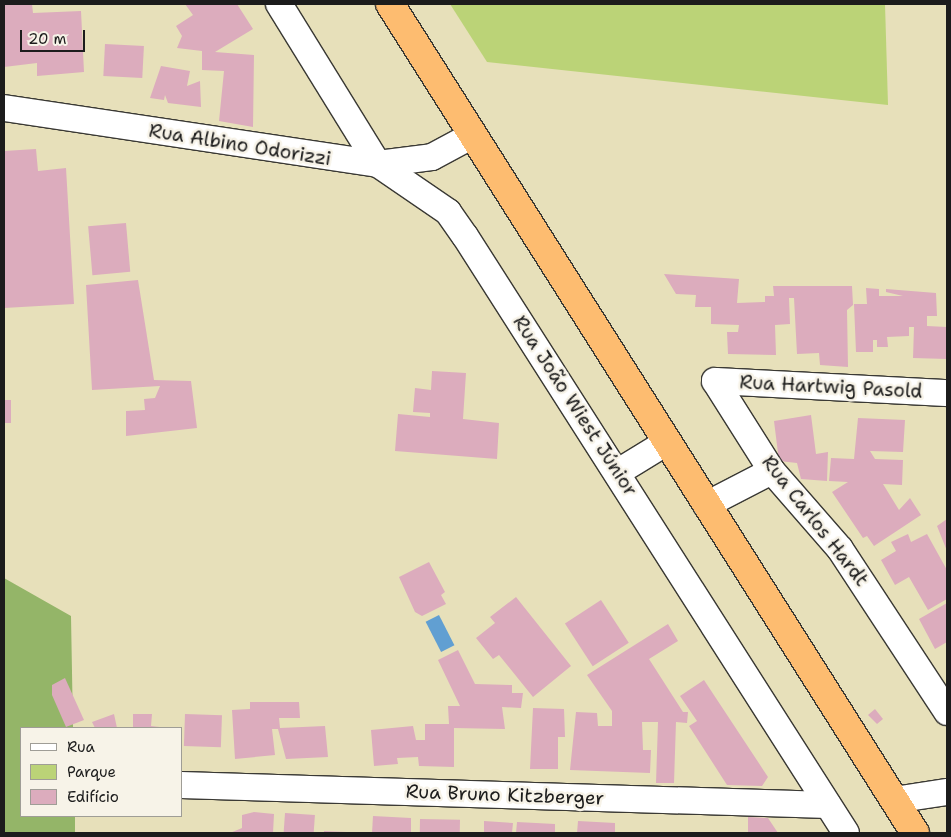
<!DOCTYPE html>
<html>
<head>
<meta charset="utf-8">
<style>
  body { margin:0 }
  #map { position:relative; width:951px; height:837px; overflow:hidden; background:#e7e0ba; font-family:"Shantell Sans",sans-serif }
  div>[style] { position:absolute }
  .green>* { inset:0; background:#bbd377 }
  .forest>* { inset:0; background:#94b568 }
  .water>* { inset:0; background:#619fd2; transform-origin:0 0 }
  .building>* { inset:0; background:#dcacbd; transform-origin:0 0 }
  .roads { filter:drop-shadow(1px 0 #3a3934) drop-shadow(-1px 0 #3a3934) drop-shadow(0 1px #3a3934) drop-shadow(0 -1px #3a3934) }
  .street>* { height:26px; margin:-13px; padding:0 13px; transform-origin:13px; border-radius:13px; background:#fff }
  .highway>* { height:28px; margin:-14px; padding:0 14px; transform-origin:14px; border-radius:14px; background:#fdbc70 }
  span { translate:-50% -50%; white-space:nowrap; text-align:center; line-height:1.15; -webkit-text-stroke:5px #f7f3e8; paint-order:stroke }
  .street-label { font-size:19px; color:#1c1c1c }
  .frame { position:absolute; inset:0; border:5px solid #1c1c1c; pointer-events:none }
  .legend { position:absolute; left:20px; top:727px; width:162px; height:90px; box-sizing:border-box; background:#f7f3e8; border:1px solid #9f9d96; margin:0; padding:6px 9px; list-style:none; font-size:15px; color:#1c1c1c }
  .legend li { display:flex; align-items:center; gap:10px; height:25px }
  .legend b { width:25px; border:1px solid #9f9d96 }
  .scale { position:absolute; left:20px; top:30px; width:65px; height:22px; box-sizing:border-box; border:2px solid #1c1c1c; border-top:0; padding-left:6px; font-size:15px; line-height:18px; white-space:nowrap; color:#1c1c1c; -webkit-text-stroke:4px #f7f3e8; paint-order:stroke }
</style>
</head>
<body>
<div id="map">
  <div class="green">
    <div style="clip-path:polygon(450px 4px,885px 4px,888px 105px,487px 62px)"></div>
  </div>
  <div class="forest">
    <div style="clip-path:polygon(4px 578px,71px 616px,73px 728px,21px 728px,21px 816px,75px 816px,75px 833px,4px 833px)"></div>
  </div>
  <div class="water">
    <div style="left:439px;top:615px;width:34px;height:15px;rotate:63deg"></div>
  </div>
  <div class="building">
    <div style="clip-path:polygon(4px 4px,32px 4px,33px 13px,81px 11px,84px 72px,37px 76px,37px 63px,4px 67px)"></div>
    <div style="clip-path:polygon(185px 4px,237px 4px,253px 29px,215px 52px,254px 55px,253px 127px,219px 121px,224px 71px,202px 70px,202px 51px,177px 48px,182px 36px,176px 26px,193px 15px)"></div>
    <div style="left:105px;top:44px;width:39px;height:32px;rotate:3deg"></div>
    <div style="clip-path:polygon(161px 66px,190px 71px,187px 86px,200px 81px,201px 107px,168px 103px,165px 95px,164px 100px,150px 98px)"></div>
    <div style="clip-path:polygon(36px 149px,38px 171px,66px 168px,74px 304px,4px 308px,4px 151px)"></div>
    <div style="left:126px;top:223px;width:49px;height:38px;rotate:85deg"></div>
    <div style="clip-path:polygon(664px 274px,739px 279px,737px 303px,765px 302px,765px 296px,774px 296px,773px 286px,852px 286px,853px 305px,847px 310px,848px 367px,820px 365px,819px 353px,797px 354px,794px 298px,789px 298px,790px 324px,775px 325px,776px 355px,728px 354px,727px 332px,738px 332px,739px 325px,711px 324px,711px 307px,695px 307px,696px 295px,676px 294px)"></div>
    <div style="clip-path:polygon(138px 280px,154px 380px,191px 381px,197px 428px,126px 436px,126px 411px,145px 410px,144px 399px,155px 398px,160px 386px,92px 390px,86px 285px)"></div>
    <div style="clip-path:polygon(866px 288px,879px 289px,879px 296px,903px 296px,886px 292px,886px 289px,936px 293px,937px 316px,927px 316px,927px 326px,947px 327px,947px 359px,913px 358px,914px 327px,909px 327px,909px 336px,887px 337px,888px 347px,877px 347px,877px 340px,873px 340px,873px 352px,856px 352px,854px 304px,867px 304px)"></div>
    <div style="clip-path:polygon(432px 371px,466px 373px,463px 419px,499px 423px,497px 459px,395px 451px,398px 414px,430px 417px,430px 413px,413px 412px,415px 388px,431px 390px)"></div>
    <div style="left:4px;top:400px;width:7px;height:23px"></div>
    <div style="clip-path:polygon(811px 415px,816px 454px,828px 452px,827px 481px,801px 479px,797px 463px,779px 461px,774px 421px)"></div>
    <div style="clip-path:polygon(858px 418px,905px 420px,903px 452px,870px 451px,875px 459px,903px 460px,902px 485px,883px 484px,899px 510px,910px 498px,921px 515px,874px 546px,867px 536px,863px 538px,832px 492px,848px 482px,829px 481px,831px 458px,854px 459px)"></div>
    <div style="clip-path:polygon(947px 519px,947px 551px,937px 526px)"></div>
    <div style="clip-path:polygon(908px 534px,911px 542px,927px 534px,947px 570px,947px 599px,928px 610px,909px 577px,895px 585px,881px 560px,896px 551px,891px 542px)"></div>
    <div style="clip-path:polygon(429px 562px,445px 592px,441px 595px,446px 604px,422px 616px,415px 612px,399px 577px)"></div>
    <div style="clip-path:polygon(516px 597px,571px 666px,533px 697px,499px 655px,493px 659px,476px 638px,495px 623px,490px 617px)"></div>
    <div style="left:601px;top:600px;width:51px;height:43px;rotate:57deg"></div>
    <div style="clip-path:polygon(947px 603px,947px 642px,935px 649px,919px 619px)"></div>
    <div style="clip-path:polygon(668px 624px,678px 641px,649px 659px,683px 712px,688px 712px,687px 723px,676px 722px,674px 783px,656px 783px,658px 722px,642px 722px,643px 750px,651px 750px,650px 773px,570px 770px,576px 712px,597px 713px,598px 726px,612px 726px,612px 711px,587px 675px)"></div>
    <div style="clip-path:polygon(458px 650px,475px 684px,512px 685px,512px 693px,523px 693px,521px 708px,502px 707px,505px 729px,454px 728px,454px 767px,419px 766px,418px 757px,397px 758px,398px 764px,374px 766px,371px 730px,413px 726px,416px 740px,425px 740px,425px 724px,449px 724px,448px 706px,460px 706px,438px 660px)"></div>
    <div style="clip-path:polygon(65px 678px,84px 720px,66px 727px,52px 695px,52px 685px)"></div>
    <div style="clip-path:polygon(704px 680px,768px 777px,762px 786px,727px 785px,689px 726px,697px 721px,680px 696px)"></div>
    <div style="clip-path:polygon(250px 702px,299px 702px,300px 718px,279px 718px,280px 728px,325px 726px,328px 757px,286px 759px,278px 729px,272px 729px,275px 755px,235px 759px,232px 710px,250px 709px)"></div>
    <div style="clip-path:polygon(533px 708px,564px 709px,565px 737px,558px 737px,558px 769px,530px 769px)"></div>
    <div style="clip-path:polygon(875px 709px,883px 719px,877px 724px,868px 715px)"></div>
    <div style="clip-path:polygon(114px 714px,117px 728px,95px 728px,92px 722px)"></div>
    <div style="clip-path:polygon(133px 714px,152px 714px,151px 726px,168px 728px,133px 728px)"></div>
    <div style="left:185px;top:714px;width:37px;height:32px;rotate:2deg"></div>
    <div style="clip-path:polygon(254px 812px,274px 814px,273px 833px,230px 833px,242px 828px,242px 815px)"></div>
    <div style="left:285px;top:813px;width:30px;height:20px;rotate:4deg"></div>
    <div style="clip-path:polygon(373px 816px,411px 818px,411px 833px,372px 833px)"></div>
    <div style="clip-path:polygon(748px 817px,768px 818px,778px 833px,748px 833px)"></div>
    <div style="left:420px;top:819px;width:40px;height:14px;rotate:1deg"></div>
    <div style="clip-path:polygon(484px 821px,513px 823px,512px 833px,474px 833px,484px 832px)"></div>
    <div style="clip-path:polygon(578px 821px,615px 823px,615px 833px,577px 833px)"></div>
    <div style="clip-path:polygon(517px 822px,555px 824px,555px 833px,516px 833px)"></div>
    <div style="clip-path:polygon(324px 831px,347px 832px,347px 833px,324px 833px)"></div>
  </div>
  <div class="roads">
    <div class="street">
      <div style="left:279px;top:4px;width:188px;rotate:58.3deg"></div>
      <div style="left:378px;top:164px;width:85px;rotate:34.4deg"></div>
      <div style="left:448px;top:212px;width:29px;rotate:55deg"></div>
      <div style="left:465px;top:236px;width:708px;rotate:57.45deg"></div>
      <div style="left:4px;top:108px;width:378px;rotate:8.5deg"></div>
      <div style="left:378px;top:164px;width:54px;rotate:-7.4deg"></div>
      <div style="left:432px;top:157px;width:47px;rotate:-28.2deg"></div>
      <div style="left:715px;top:381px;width:107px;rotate:57.7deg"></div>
      <div style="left:772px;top:471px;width:103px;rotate:48.9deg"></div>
      <div style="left:840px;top:549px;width:195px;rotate:56.7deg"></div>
      <div style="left:715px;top:381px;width:232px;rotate:3deg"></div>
      <div style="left:618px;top:472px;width:57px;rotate:-31.5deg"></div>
      <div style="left:706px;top:505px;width:74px;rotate:-27.3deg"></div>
      <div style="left:181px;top:785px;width:647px;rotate:1.77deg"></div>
      <div style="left:894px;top:800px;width:54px;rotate:-8.6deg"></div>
    </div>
    <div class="highway">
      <div style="left:390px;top:4px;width:981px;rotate:57.65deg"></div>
    </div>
  </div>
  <div class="street-label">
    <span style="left:240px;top:145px;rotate:9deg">Rua Albino Odorizzi</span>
    <span style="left:831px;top:387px;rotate:3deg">Rua Hartwig Pasold</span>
    <span style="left:575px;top:406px;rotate:57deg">Rua João Wiest Júnior</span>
    <span style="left:815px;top:521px;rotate:52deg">Rua Carlos Hardt</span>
    <span style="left:505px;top:795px;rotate:2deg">Rua Bruno Kitzberger</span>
  </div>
  <div class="frame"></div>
  <ul class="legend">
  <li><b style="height:6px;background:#fff"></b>Rua</li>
  <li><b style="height:14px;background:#bbd377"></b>Parque</li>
  <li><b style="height:14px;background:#dcacbd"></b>Edifício</li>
  </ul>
  <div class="scale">20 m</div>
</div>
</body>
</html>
